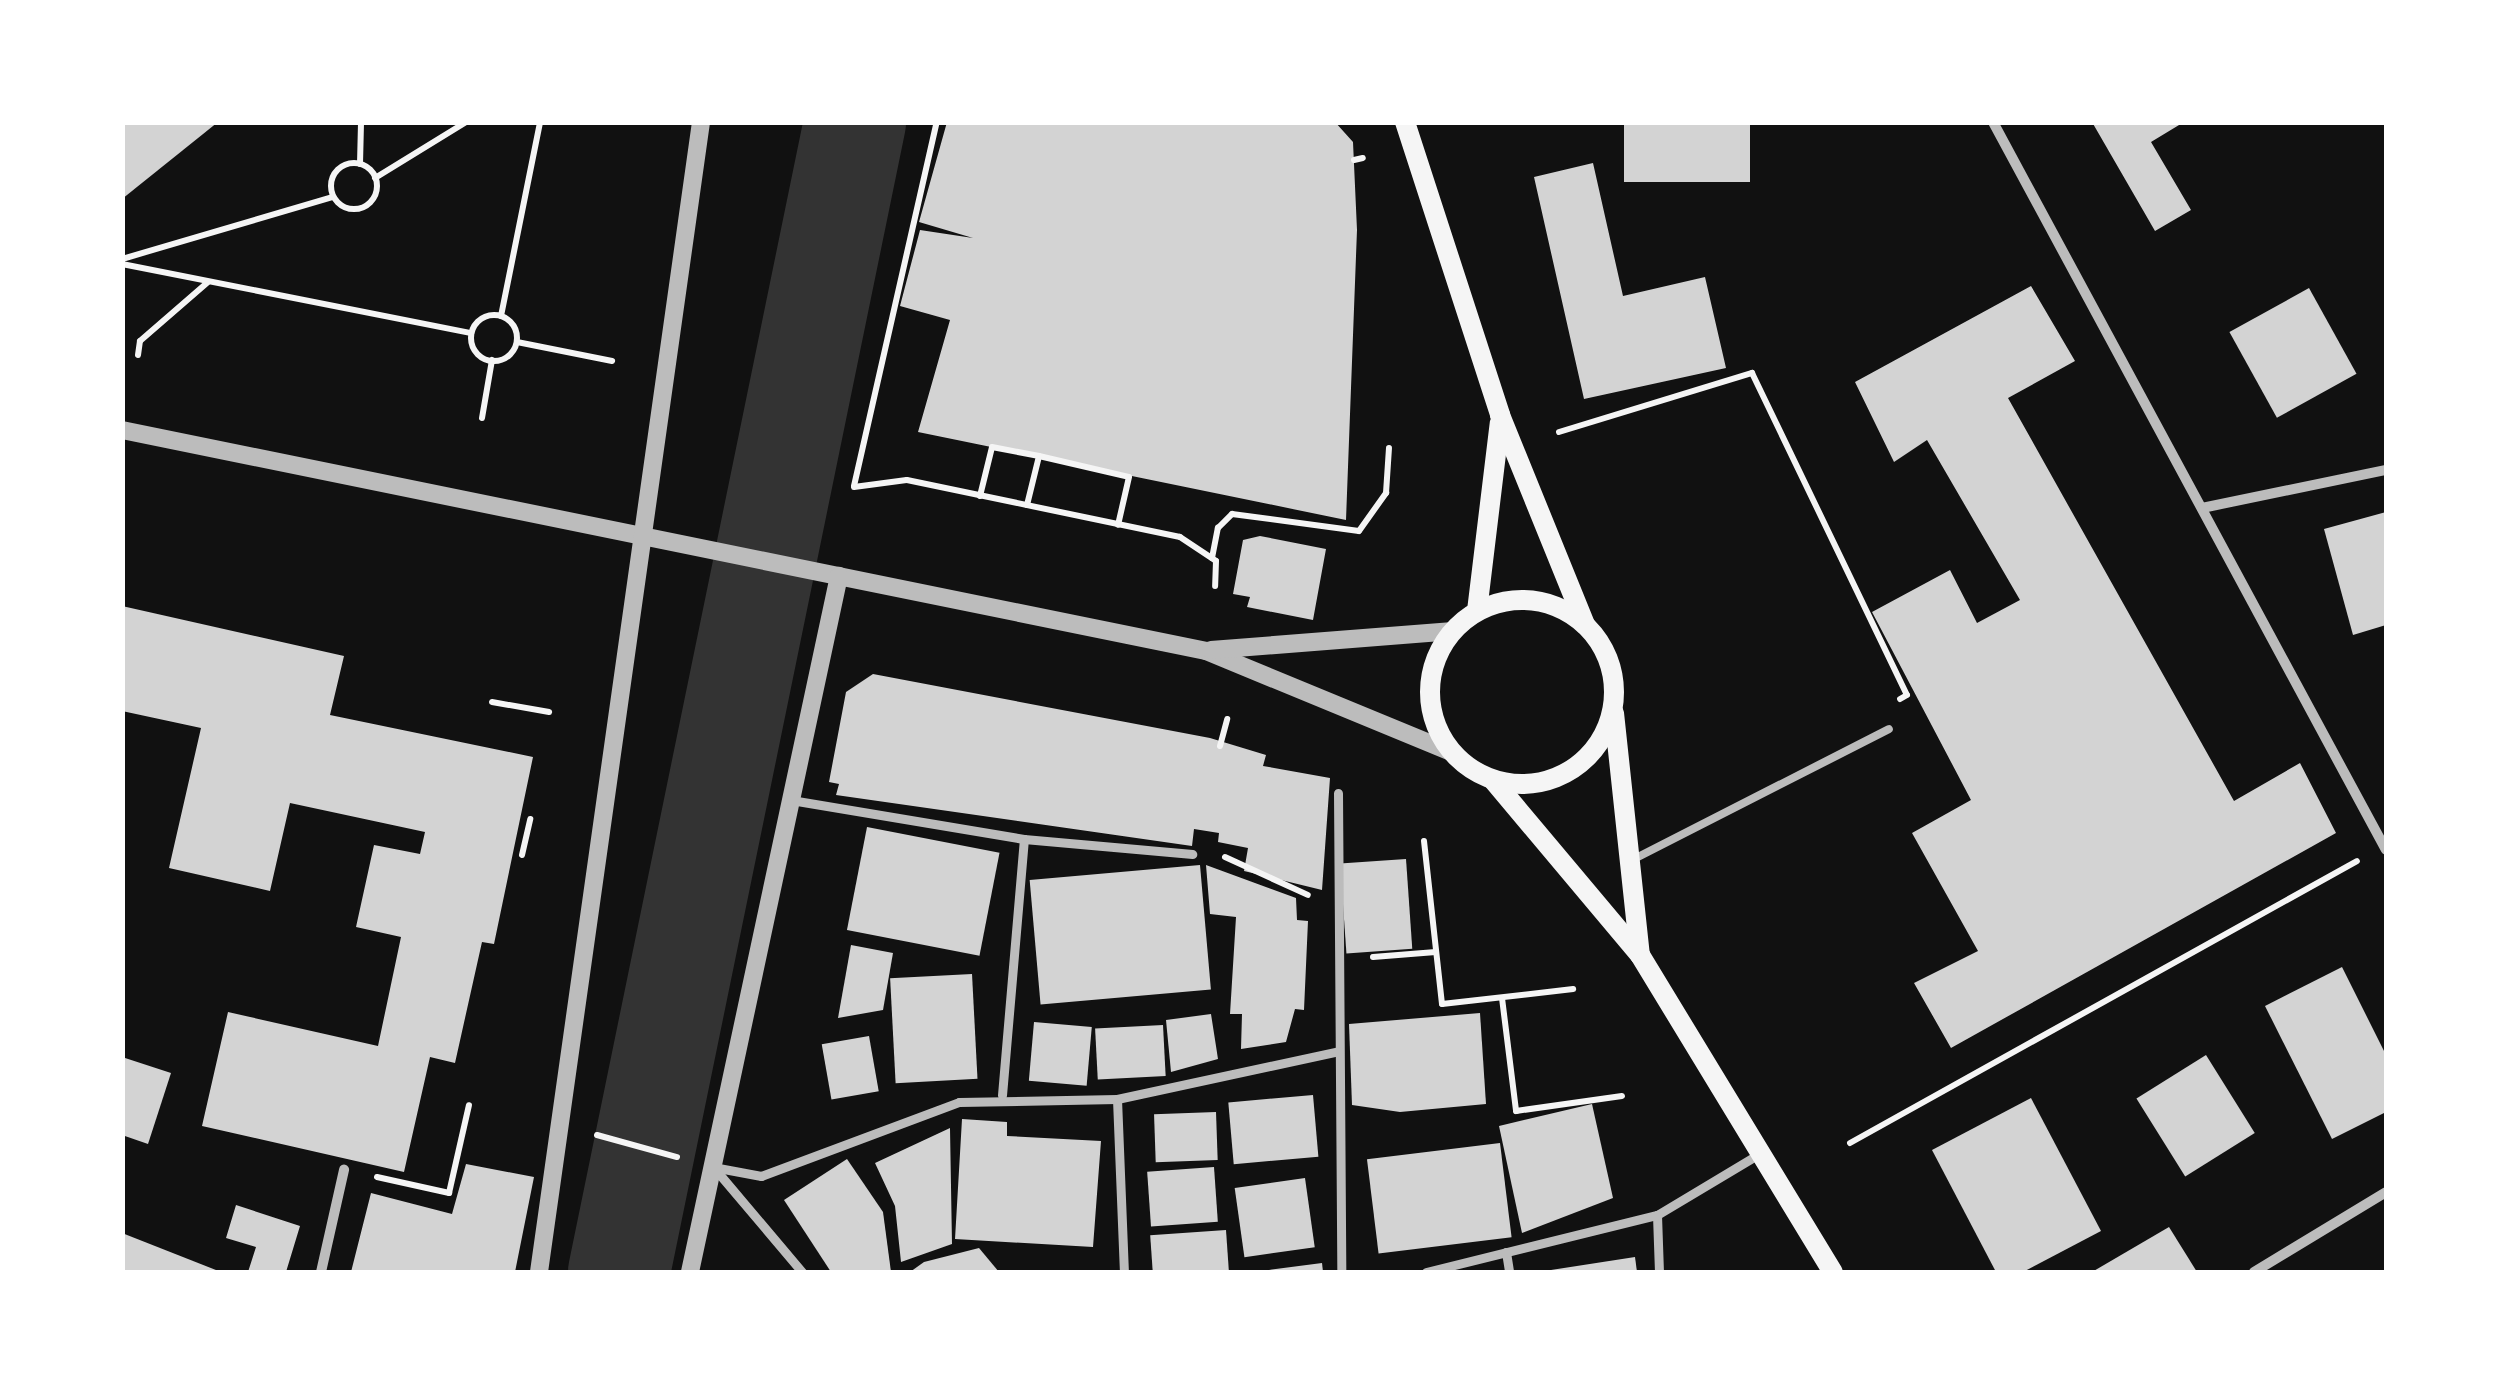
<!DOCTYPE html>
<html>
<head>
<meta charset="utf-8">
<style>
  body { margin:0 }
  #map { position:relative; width:2509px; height:1395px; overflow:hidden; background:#111; font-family:"IBM Plex Sans",sans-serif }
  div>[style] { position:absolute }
  .river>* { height:102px; margin:-51px; padding:0 51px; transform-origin:51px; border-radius:51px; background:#333 }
  .building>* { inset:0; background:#d3d3d3; transform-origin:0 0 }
  .path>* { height:6px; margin:-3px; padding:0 3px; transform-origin:3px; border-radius:3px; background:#f5f5f5 }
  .path>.ring { margin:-3px; padding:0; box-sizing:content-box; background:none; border:6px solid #f5f5f5; border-radius:50% }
  .service>* { height:8px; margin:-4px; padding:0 4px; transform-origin:4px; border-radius:4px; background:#bcbcbc }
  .pedestrian>* { height:9px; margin:-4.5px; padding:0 4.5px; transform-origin:4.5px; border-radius:4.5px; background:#bcbcbc }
  .minor>* { height:10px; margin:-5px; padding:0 5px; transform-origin:5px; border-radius:5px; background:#bcbcbc }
  .tertiary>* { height:18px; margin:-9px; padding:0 9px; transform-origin:9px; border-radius:9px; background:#bcbcbc }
  .secondary>* { height:20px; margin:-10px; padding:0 10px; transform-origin:10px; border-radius:10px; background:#f5f5f5 }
  .secondary>.ring { margin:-10px; padding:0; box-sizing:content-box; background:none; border:20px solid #f5f5f5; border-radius:50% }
  span { translate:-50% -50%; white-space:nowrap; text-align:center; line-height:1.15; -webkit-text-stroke:8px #fff; paint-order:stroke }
  .frame { position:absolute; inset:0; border:125px solid #fff; pointer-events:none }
</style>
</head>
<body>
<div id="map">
  <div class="river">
    <div style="left:619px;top:1272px;width:1174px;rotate:-78.4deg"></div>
  </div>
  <div class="building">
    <div style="clip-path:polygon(122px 122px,218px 122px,122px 199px)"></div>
    <div style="clip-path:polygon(947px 122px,1335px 122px,1353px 142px,1357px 230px,1346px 520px,918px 432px,950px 320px,900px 306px,920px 230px,973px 238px,919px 222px)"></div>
    <div style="left:1624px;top:122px;width:126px;height:60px"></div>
    <div style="clip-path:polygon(2092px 122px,2184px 122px,2151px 142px,2191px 210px,2155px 231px)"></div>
    <div style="clip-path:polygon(1593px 163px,1623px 296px,1705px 277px,1726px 368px,1584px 399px,1534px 177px)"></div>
    <div style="clip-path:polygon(2031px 286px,2075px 361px,2008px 398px,2234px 801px,2300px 763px,2336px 833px,1951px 1048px,1914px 983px,1978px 951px,1912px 833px,1971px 800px,1872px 612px,1950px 570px,1977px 623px,2020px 600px,1927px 440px,1894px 462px,1855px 382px)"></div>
    <div style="left:2309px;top:288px;width:98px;height:91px;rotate:61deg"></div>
    <div style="clip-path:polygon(2386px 512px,2386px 625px,2353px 635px,2324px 529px)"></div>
    <div style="clip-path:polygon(1260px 536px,1326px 549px,1313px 620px,1247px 607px,1250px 597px,1233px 594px,1243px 540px)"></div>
    <div style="clip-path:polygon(122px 606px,344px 656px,330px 715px,533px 757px,494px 944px,482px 942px,455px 1063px,430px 1057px,404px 1172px,202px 1126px,228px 1012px,378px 1046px,401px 937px,356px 927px,374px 845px,420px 854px,425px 832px,290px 803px,270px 891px,169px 868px,201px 728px,122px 711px)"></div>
    <div style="clip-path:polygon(873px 674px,1210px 738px,1266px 755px,1263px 766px,1330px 778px,1322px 890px,1244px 871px,1248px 848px,1218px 842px,1219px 833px,1194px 829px,1192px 846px,836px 795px,839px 784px,829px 782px,846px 692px)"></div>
    <div style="left:867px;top:827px;width:135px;height:105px;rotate:11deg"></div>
    <div style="left:1406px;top:859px;width:90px;height:66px;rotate:86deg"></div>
    <div style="left:1200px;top:865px;width:125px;height:171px;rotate:85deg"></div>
    <div style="clip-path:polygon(1206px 865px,1296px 898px,1297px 920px,1308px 921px,1304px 1010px,1295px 1009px,1286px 1042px,1241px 1049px,1242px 1014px,1230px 1014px,1236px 917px,1210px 914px)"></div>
    <div style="clip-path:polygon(851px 945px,893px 953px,883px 1010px,838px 1018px)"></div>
    <div style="clip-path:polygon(2342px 967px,2386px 1055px,2386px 1112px,2332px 1139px,2265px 1006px)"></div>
    <div style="left:972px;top:974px;width:105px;height:82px;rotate:87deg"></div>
    <div style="clip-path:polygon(1480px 1013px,1486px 1104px,1400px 1112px,1352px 1105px,1349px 1024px)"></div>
    <div style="clip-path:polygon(1211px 1014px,1218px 1059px,1171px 1072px,1166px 1020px)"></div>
    <div style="left:1034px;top:1022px;width:58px;height:59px;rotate:5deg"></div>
    <div style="left:1163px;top:1025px;width:51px;height:68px;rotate:87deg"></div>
    <div style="left:869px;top:1036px;width:56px;height:48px;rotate:80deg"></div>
    <div style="left:2206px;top:1055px;width:92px;height:82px;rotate:58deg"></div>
    <div style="clip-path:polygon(122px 1057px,171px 1073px,148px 1144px,122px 1135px)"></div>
    <div style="left:1313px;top:1095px;width:62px;height:85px;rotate:85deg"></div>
    <div style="clip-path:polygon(2031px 1098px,2101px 1231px,2023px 1272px,1996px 1272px,1932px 1150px)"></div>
    <div style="clip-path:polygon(1592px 1104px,1613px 1198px,1522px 1233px,1499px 1126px)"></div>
    <div style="left:1216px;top:1112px;width:48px;height:62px;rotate:88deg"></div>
    <div style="clip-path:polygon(962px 1119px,1007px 1122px,1007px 1136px,1101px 1141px,1093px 1247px,955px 1239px)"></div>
    <div style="clip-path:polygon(950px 1128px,952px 1244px,901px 1262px,895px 1206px,875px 1163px)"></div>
    <div style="left:1500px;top:1143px;width:95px;height:134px;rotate:83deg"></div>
    <div style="clip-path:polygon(847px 1159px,883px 1212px,891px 1272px,831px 1272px,784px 1200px)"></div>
    <div style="clip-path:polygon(466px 1164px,534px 1177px,515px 1272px,351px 1272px,371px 1193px,452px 1214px)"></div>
    <div style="left:1214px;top:1167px;width:55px;height:67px;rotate:86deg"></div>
    <div style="left:1305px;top:1178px;width:70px;height:71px;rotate:82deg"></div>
    <div style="clip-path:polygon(236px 1205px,300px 1226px,286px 1272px,248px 1272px,256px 1247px,226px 1238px)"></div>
    <div style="clip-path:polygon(2169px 1227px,2197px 1272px,2092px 1272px)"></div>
    <div style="left:1226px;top:1230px;width:42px;height:76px;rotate:86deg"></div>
    <div style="clip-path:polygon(122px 1233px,221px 1272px,122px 1272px)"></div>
    <div style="clip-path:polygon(979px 1248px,999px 1272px,910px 1272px,924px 1262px)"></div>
    <div style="clip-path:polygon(1635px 1257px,1637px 1272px,1551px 1272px,1551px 1270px)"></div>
    <div style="clip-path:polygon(1322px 1263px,1323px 1272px,1269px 1272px,1269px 1270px)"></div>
  </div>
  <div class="path">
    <div style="left:1354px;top:160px;width:9px;rotate:-13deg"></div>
    <div class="ring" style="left:331px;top:163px;width:40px;height:40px"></div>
    <div style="left:360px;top:164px;width:42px;rotate:-88.6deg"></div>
    <div style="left:375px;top:178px;width:107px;rotate:-31.6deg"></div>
    <div style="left:122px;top:259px;width:220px;rotate:-16.4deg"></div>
    <div style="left:122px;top:264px;width:356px;rotate:11.2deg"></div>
    <div class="ring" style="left:471px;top:315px;width:40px;height:40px"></div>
    <div style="left:501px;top:316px;width:198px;rotate:-78.6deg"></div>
    <div style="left:517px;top:342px;width:97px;rotate:11.3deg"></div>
    <div style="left:138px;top:355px;width:14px;rotate:-82deg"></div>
    <div style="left:140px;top:341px;width:90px;rotate:-40.9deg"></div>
    <div style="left:482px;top:418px;width:59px;rotate:-80.2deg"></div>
    <div style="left:1559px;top:432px;width:202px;rotate:-17deg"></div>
    <div style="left:1752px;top:373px;width:357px;rotate:64.3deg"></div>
    <div style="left:1907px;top:695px;width:8px;rotate:150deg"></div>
    <div style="left:854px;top:486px;width:373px;rotate:-77.2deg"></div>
    <div style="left:854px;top:487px;width:53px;rotate:-7.5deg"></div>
    <div style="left:907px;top:480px;width:279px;rotate:11.8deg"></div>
    <div style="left:1180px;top:537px;width:43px;rotate:33.7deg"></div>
    <div style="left:1216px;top:561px;width:25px;rotate:92deg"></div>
    <div style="left:980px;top:496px;width:50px;rotate:-76.2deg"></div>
    <div style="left:992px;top:447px;width:48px;rotate:10.8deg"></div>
    <div style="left:1027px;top:505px;width:50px;rotate:-76.2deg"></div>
    <div style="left:1039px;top:456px;width:92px;rotate:13.1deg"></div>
    <div style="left:1129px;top:477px;width:49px;rotate:102.9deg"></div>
    <div style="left:1212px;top:558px;width:31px;rotate:-79deg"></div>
    <div style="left:1218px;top:528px;width:20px;rotate:-45deg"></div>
    <div style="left:1232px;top:514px;width:128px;rotate:7.6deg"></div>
    <div style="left:1359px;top:531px;width:47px;rotate:-54.6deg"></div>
    <div style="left:1386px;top:493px;width:45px;rotate:-86.2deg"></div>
    <div style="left:492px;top:702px;width:58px;rotate:10deg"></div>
    <div style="left:1220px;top:746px;width:28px;rotate:-75deg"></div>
    <div style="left:1424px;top:841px;width:164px;rotate:83.7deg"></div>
    <div style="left:1442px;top:1004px;width:132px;rotate:-6.5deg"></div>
    <div style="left:522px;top:855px;width:37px;rotate:-77deg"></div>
    <div style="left:1225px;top:857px;width:91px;rotate:24.6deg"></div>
    <div style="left:1373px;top:957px;width:63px;rotate:-4.5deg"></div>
    <div style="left:1502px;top:998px;width:114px;rotate:82.9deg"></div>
    <div style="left:1516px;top:1111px;width:107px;rotate:-8.1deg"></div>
    <div style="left:597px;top:1135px;width:83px;rotate:15.4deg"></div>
    <div style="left:1850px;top:1143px;width:580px;rotate:-29.08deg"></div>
    <div style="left:377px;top:1177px;width:74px;rotate:12.5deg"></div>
    <div style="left:449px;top:1193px;width:90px;rotate:-77.2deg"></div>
  </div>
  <div class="service">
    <div style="left:1634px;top:859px;width:286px;rotate:-27deg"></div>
  </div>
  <div class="pedestrian">
    <div style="left:1338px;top:793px;width:479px;rotate:89.6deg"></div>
    <div style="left:791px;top:800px;width:236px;rotate:9.5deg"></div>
    <div style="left:1024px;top:839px;width:169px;rotate:5.1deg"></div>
    <div style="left:1002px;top:1095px;width:257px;rotate:-85.1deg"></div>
    <div style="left:1117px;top:1099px;width:173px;rotate:87.7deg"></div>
    <div style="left:713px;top:1167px;width:49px;rotate:10.6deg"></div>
    <div style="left:761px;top:1176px;width:211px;rotate:-20.5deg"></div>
    <div style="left:959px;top:1102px;width:158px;rotate:-1.1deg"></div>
    <div style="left:1117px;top:1099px;width:227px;rotate:-12.2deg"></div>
    <div style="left:715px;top:1169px;width:135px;rotate:49.8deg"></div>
    <div style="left:1657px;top:1215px;width:57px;rotate:88deg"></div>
    <div style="left:1506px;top:1252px;width:20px;rotate:81deg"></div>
    <div style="left:1426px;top:1272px;width:238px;rotate:-13.9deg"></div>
    <div style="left:1657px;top:1215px;width:119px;rotate:-30.9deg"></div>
  </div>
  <div class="minor">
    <div style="left:1993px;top:122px;width:827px;rotate:61.64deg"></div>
    <div style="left:2202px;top:508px;width:188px;rotate:-11.7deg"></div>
    <div style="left:321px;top:1272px;width:105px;rotate:-77.3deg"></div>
    <div style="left:2254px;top:1272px;width:154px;rotate:-31.2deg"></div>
  </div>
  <div class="tertiary">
    <div style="left:122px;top:430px;width:1106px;rotate:11.52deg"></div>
    <div style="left:1206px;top:651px;width:267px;rotate:22.4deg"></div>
    <div style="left:1211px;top:650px;width:243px;rotate:-4.5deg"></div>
    <div style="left:539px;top:1272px;width:1161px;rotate:-81.98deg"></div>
    <div style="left:690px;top:1272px;width:712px;rotate:-77.92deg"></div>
  </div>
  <div class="secondary">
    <div style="left:1405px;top:122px;width:308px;rotate:72deg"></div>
    <div style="left:1500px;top:415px;width:226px;rotate:67.9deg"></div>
    <div class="ring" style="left:1430px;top:600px;width:164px;height:164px"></div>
    <div style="left:1477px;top:611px;width:190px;rotate:-83.1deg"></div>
    <div style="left:1614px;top:713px;width:243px;rotate:83.9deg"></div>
    <div style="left:1493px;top:780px;width:229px;rotate:50deg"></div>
    <div style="left:1640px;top:955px;width:371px;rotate:58.7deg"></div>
  </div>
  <div class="frame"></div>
</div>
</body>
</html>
